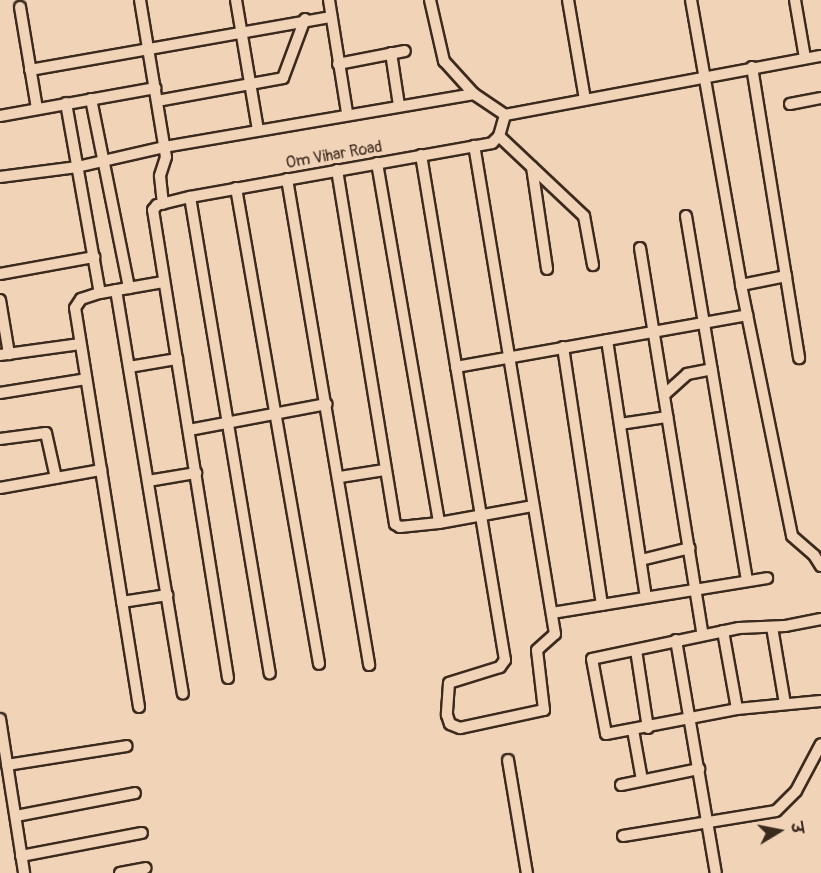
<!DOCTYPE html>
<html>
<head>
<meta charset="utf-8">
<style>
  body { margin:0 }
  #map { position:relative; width:821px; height:873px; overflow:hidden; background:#f1d3b7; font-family:Pangolin,"Playpen Sans Deva",sans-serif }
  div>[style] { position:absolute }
  .roads { filter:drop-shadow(2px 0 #3b2a1e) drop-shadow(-2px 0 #3b2a1e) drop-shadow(0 2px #3b2a1e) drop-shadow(0 -2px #3b2a1e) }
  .street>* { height:10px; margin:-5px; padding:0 5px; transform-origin:5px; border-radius:5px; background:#f1d3b7 }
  span { translate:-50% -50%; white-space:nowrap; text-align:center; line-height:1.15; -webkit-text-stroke:4.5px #f1d3b7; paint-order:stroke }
  .street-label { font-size:16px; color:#3b2a1e }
  .north { position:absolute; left:749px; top:801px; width:60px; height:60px; -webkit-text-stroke:4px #f1d3b7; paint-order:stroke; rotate:80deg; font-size:16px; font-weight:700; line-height:24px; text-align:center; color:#3b2a1e }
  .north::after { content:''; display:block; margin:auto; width:21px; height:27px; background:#3b2a1e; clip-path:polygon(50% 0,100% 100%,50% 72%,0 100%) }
</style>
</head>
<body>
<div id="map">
  <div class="roads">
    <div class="street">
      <div style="left:140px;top:0;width:159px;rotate:80.6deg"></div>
      <div style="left:166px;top:157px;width:20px;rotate:108deg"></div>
      <div style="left:160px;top:176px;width:28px;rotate:84deg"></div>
      <div style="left:236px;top:0;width:132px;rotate:80.4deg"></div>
      <div style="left:329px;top:0;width:114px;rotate:80.9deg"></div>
      <div style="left:430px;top:0;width:63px;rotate:77.1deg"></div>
      <div style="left:444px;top:61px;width:45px;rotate:47.7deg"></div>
      <div style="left:474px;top:94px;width:37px;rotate:34deg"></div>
      <div style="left:505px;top:115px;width:321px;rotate:-10.6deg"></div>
      <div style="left:568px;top:0;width:100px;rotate:80.3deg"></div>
      <div style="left:691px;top:0;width:289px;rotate:80deg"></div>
      <div style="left:741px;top:285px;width:256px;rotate:78.5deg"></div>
      <div style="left:792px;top:536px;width:29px;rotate:41deg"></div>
      <div style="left:814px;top:555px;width:13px;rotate:58deg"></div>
      <div style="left:795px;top:0;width:59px;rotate:80.2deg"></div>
      <div style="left:20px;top:7px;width:103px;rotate:80.5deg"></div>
      <div style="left:391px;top:53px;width:53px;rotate:81.3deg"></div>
      <div style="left:338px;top:64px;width:68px;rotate:-11deg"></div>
      <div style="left:752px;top:67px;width:295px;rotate:80.8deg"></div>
      <div style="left:30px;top:70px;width:306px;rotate:-10deg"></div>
      <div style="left:91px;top:99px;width:193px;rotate:78.6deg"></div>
      <div style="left:157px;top:101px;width:128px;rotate:-10.3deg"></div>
      <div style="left:283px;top:78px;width:63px;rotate:-69.6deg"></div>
      <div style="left:66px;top:103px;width:193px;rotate:79.9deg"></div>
      <div style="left:790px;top:104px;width:32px;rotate:-11deg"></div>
      <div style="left:0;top:116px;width:158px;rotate:-10.2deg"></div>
      <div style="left:499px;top:136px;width:117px;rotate:43.3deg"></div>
      <div style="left:584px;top:216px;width:50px;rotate:79.6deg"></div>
      <div style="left:421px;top:155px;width:512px;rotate:80.56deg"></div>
      <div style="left:505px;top:660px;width:9px;rotate:126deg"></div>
      <div style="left:500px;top:667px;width:53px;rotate:162.6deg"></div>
      <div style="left:449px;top:683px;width:32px;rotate:94deg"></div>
      <div style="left:447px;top:715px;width:9px;rotate:72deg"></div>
      <div style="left:450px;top:724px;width:11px;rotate:22deg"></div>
      <div style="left:460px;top:728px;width:86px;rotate:-12.1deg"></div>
      <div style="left:544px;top:710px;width:60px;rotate:-96.7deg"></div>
      <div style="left:537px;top:650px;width:24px;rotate:-42deg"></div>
      <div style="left:555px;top:634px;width:495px;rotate:-99.4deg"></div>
      <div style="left:377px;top:163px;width:365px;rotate:80.2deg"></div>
      <div style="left:532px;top:167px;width:103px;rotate:81.6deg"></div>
      <div style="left:337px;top:170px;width:359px;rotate:80.7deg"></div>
      <div style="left:395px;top:524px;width:6px;rotate:31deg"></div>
      <div style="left:400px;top:527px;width:39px;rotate:-6deg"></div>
      <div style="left:439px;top:523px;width:96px;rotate:-10.3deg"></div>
      <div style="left:0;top:177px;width:78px;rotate:-7.4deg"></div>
      <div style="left:77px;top:167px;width:89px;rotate:-12.9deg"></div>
      <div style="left:164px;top:147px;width:314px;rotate:-9.7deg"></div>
      <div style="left:287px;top:179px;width:493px;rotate:80.4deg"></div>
      <div style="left:236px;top:188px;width:483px;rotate:80.1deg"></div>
      <div style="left:190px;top:197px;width:483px;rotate:80.5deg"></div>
      <div style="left:686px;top:216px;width:370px;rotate:80.5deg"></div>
      <div style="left:640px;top:248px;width:392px;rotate:80.8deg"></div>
      <div style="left:0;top:274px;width:96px;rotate:-10.3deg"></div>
      <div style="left:741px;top:285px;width:46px;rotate:-11.3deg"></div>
      <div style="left:116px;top:290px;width:409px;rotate:80.6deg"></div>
      <div style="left:0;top:300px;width:55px;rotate:80.5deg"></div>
      <div style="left:607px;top:340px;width:260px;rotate:81.4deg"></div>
      <div style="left:563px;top:347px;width:261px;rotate:81.4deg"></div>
      <div style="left:0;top:355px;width:81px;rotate:-7.8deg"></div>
      <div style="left:129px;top:367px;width:49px;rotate:-9.5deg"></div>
      <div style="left:456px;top:367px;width:296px;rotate:-10.1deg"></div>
      <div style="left:0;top:393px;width:87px;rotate:-9.2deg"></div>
      <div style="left:664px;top:395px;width:31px;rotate:-42deg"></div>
      <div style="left:687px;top:374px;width:25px;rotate:-11deg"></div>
      <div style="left:620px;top:424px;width:48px;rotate:-8.5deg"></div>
      <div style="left:189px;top:430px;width:140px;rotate:-10.7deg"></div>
      <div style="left:0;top:439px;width:46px;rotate:-7.4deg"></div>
      <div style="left:46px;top:433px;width:46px;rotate:77.5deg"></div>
      <div style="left:340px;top:477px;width:45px;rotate:-9deg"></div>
      <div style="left:148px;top:481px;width:49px;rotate:-9.5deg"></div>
      <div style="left:0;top:488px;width:103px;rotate:-10.1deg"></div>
      <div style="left:641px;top:560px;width:50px;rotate:-13.8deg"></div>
      <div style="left:122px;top:602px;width:46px;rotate:-8.8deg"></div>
      <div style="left:552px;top:613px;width:218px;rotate:-9.2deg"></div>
      <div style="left:821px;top:619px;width:37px;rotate:169deg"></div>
      <div style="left:785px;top:626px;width:46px;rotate:177.5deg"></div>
      <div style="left:739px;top:628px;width:150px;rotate:168.1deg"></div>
      <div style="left:592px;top:659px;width:76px;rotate:79.4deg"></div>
      <div style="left:606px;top:734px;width:133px;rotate:-10.8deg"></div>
      <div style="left:737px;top:709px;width:84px;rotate:-5.4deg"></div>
      <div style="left:772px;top:627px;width:78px;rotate:80.4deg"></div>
      <div style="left:723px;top:631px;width:79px;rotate:79.8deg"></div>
      <div style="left:676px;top:640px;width:236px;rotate:80.3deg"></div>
      <div style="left:636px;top:650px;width:79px;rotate:81.3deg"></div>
      <div style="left:228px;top:678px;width:474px;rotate:-99.1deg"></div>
      <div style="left:153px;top:210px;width:6px;rotate:-51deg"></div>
      <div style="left:157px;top:205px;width:34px;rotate:-14deg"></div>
      <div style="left:190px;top:197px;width:307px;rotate:-10.1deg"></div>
      <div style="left:492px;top:143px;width:10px;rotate:-45deg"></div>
      <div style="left:499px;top:136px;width:22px;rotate:-74deg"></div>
      <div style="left:139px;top:707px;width:404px;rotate:-99.1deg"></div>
      <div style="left:75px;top:308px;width:11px;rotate:-56deg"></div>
      <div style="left:81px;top:299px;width:20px;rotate:-18deg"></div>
      <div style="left:100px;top:293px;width:64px;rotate:-9.9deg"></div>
      <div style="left:0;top:719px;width:156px;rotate:81.1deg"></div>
      <div style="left:633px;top:730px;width:51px;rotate:79.8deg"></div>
      <div style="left:508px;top:760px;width:115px;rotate:80.5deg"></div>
      <div style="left:7px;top:765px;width:121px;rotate:-9deg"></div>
      <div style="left:621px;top:785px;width:80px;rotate:-11.6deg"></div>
      <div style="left:16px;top:816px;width:121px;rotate:-10.9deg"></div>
      <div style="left:623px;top:836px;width:155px;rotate:-9.3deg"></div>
      <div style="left:776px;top:811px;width:28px;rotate:-45deg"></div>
      <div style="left:796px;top:791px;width:53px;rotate:-62deg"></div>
      <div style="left:21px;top:856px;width:123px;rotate:-10.8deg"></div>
      <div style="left:120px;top:873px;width:26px;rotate:-11deg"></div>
    </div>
  </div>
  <div class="street-label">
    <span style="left:334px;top:155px;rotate:-10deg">Om Vihar Road</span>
  </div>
  <div class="north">उ</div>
</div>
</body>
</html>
